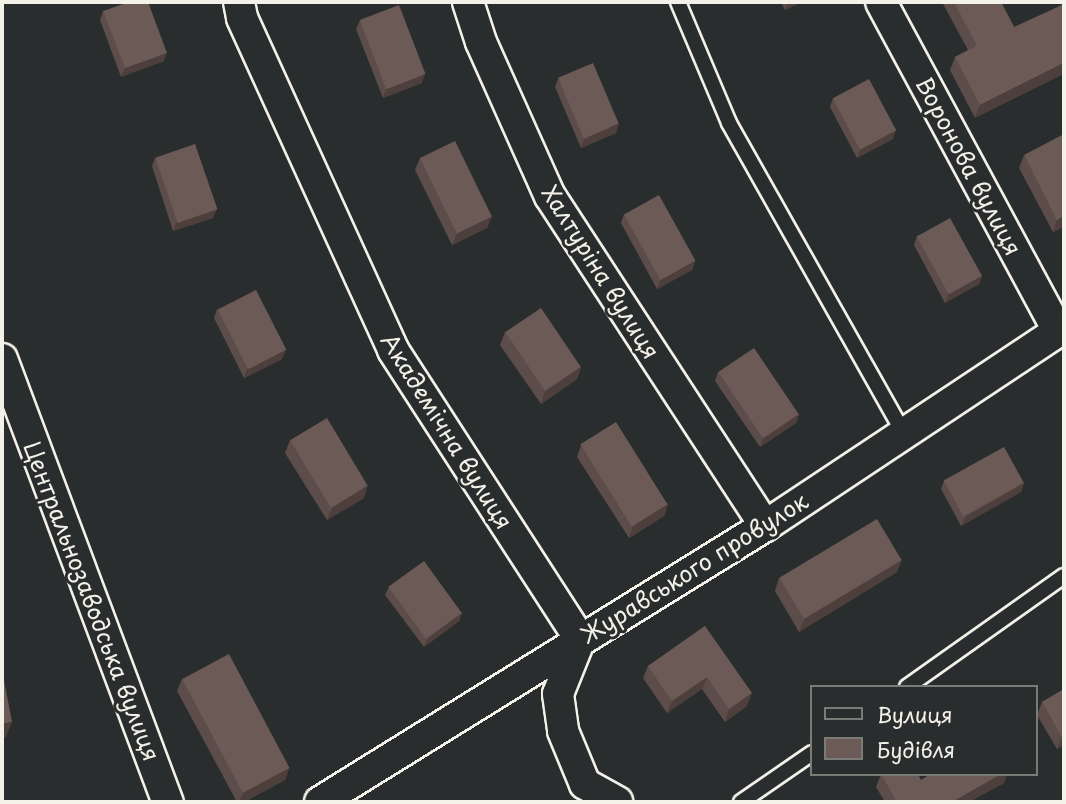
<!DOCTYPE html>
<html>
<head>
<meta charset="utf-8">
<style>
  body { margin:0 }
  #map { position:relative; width:1066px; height:804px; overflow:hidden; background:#2a2d2e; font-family:"Playpen Sans",sans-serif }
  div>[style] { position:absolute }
  .roads { filter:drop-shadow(2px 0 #f4f1e8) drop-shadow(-2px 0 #f4f1e8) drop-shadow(0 2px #f4f1e8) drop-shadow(0 -2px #f4f1e8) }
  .service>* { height:14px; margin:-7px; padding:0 7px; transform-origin:7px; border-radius:7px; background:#2a2d2e }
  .minor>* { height:30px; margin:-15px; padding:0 15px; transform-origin:15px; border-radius:15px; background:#2a2d2e }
  .wall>* { inset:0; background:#5d4d4a }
  .shaded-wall>* { inset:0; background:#4c3f3c }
  .building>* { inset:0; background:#6c5a56; transform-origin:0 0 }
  span { translate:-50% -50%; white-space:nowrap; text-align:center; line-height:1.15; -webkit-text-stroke:6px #2a2d2e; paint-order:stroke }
  .street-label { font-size:23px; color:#f4f1e8 }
  .frame { position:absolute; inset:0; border:4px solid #f4f1e8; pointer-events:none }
  .legend { position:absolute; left:810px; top:685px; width:228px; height:91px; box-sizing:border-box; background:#2a2d2e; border:2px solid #7b7b78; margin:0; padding:9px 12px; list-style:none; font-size:21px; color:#f4f1e8 }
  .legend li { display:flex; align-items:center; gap:14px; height:35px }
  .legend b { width:35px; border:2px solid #7b7b78 }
</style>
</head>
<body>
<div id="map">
  <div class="roads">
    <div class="service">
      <div style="left:678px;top:2px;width:131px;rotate:67.1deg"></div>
      <div style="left:729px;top:123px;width:356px;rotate:60.6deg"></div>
      <div style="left:907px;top:687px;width:192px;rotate:-35.3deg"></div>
      <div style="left:741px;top:802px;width:86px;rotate:-34.6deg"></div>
    </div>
    <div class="minor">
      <div style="left:239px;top:2px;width:16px;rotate:79deg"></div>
      <div style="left:242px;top:18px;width:365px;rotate:65.5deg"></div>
      <div style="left:393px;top:350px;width:344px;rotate:57.1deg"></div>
      <div style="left:580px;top:639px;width:59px;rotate:111.8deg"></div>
      <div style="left:558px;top:694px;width:37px;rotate:82deg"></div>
      <div style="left:563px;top:731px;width:57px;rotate:67.5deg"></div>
      <div style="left:585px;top:784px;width:37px;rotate:29deg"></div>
      <div style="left:468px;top:2px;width:42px;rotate:72deg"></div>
      <div style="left:481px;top:42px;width:169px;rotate:65.9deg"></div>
      <div style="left:550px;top:196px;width:394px;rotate:56.9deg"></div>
      <div style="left:881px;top:2px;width:374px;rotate:61.7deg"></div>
      <div style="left:2px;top:359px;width:473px;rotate:69.5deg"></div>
      <div style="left:320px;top:802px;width:524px;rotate:-31.81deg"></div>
      <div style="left:765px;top:526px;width:359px;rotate:-33.6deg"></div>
    </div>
  </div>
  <div class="wall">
    <div style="clip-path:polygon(781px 2px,802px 2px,785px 10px)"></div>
    <div style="clip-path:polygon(942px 2px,1001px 2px,1014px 27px,975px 118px,950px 70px,955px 57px,968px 50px)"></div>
    <div style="clip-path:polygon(103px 11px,164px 61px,121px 77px,100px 20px)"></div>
    <div style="clip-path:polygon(360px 20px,422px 83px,383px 98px,356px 29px)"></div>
    <div style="clip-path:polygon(558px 79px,616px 133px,581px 148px,555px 87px)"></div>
    <div style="clip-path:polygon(833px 98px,893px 139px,857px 158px,830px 107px)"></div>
    <div style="clip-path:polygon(1024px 155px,1064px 227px,1053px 232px,1019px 168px)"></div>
    <div style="clip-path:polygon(155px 158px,213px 218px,173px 231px,152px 166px)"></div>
    <div style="clip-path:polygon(420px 158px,492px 216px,487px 228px,452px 245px,415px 170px)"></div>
    <div style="clip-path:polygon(624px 214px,695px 261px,692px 270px,657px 289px,621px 223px)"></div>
    <div style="clip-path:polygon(917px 236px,982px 276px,979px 284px,945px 303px,914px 245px)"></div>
    <div style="clip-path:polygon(217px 309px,282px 359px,244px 378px,214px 318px)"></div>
    <div style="clip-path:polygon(505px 332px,581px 367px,577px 379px,541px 404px,500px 345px)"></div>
    <div style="clip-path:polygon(718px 372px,799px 414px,796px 423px,760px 447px,715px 381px)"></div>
    <div style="clip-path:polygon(290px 440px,364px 498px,327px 520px,285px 453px)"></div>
    <div style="clip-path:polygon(581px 445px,668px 504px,664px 516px,629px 538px,577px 457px)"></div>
    <div style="clip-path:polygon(944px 481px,1024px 483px,1021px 492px,961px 526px,941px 489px)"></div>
    <div style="clip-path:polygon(897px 572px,799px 632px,775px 591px,779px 578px)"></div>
    <div style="clip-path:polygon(389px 587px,462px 613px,459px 621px,424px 647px,385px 595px)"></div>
    <div style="clip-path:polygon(705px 626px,747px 706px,725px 722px,702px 689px,667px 713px,643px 678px,648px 666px)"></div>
    <div style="clip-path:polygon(182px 679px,289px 768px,285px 780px,244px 802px,237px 802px,177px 691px)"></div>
    <div style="clip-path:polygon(1064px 689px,1064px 745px,1057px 749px,1037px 715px,1042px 702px)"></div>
    <div style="clip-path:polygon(881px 774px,921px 780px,931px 774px,1007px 774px,1004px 783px,969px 802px,885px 802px,876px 787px)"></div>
  </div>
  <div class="shaded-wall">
    <div style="clip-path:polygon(788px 2px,802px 2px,785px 10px)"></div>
    <div style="clip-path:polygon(167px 53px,164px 61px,121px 77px,125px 68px)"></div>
    <div style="clip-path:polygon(1064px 63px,1064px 74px,975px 118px,980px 105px)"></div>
    <div style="clip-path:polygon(425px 74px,422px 83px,383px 98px,386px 89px)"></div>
    <div style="clip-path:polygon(619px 124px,616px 133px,581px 148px,584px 139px)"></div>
    <div style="clip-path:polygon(896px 130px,893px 139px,857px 158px,860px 150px)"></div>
    <div style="clip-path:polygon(217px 209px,213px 218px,173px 231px,176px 222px)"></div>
    <div style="clip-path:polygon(492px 216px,487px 228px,452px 245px,457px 233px)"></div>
    <div style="clip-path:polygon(1064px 216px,1064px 227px,1053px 232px,1057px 220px)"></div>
    <div style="clip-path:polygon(695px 261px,692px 270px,657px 289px,660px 280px)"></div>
    <div style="clip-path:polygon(982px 276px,979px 284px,945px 303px,948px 294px)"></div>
    <div style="clip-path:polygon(286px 350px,282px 359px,244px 378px,247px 369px)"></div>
    <div style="clip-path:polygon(581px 367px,577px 379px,541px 404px,545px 391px)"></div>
    <div style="clip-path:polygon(799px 414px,796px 423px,760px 447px,763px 438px)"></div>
    <div style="clip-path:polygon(1024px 483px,1021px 492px,961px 526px,965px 517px)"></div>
    <div style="clip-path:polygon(368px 485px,364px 498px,327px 520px,332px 508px)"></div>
    <div style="clip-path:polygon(668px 504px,664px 516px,629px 538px,633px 526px)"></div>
    <div style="clip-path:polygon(902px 560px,897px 572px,799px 632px,804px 619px)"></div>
    <div style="clip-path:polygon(462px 613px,459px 621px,424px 647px,427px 639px)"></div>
    <div style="clip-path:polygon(707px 677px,702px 689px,667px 713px,672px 701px)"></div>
    <div style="clip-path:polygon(752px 693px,747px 706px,725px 722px,729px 709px)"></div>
    <div style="clip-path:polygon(12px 722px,6px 737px,2px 738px,2px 724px)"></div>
    <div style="clip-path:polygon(1064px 735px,1064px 745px,1057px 749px,1062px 737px)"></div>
    <div style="clip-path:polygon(289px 768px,285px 780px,244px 802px,239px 802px,243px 793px)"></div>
    <div style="clip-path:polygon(1001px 774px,1007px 774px,1004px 783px,969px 802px,952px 802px)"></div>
  </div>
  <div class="building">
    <div style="clip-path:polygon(129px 2px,148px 2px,167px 53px,125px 68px,103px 11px)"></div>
    <div style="clip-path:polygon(954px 2px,1001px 2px,1014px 27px,1064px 4px,1064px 63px,980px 105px,955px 57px,977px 46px)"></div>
    <div style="left:399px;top:5px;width:74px;height:42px;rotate:69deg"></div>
    <div style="left:593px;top:63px;width:66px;height:38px;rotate:67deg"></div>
    <div style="left:869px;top:79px;width:58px;height:41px;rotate:62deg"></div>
    <div style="clip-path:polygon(1064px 134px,1064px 216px,1057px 220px,1024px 155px)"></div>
    <div style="left:455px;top:141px;width:84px;height:39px;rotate:64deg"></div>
    <div style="left:195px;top:144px;width:69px;height:42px;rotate:71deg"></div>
    <div style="left:659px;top:195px;width:75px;height:40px;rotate:61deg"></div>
    <div style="left:950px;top:218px;width:66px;height:38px;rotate:61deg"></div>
    <div style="left:256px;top:290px;width:67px;height:43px;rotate:63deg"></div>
    <div style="left:541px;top:308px;width:71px;height:43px;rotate:56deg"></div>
    <div style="left:754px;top:348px;width:80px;height:43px;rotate:56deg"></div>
    <div style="left:327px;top:418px;width:79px;height:43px;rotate:59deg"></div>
    <div style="left:616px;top:422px;width:97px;height:42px;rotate:58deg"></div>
    <div style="left:1004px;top:447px;width:41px;height:69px;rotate:61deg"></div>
    <div style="left:877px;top:519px;width:48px;height:114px;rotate:59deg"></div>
    <div style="left:424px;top:561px;width:64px;height:44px;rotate:54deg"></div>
    <div style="clip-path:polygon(705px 626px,752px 693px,729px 709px,707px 677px,672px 701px,648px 666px)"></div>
    <div style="left:229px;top:654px;width:129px;height:53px;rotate:62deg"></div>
    <div style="clip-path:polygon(2px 670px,12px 722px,2px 724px)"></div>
    <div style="clip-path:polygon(1064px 689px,1064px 735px,1062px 737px,1042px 702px)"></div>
    <div style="clip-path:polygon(881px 774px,918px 774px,921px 780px,931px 774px,1001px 774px,952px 802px,897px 802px)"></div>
  </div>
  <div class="street-label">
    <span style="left:969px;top:166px;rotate:62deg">Воронова вулиця</span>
    <span style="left:601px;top:272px;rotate:58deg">Халтуріна вулиця</span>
    <span style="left:447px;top:431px;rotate:58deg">Академічна вулиця</span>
    <span style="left:694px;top:568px;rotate:-32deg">Журавського провулок</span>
    <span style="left:92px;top:601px;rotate:69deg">Центральнозаводська вулиця</span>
  </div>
  <div class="frame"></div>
  <ul class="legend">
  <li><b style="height:9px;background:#2a2d2e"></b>Вулиця</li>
  <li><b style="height:19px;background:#6c5a56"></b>Будівля</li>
  </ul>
</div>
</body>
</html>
